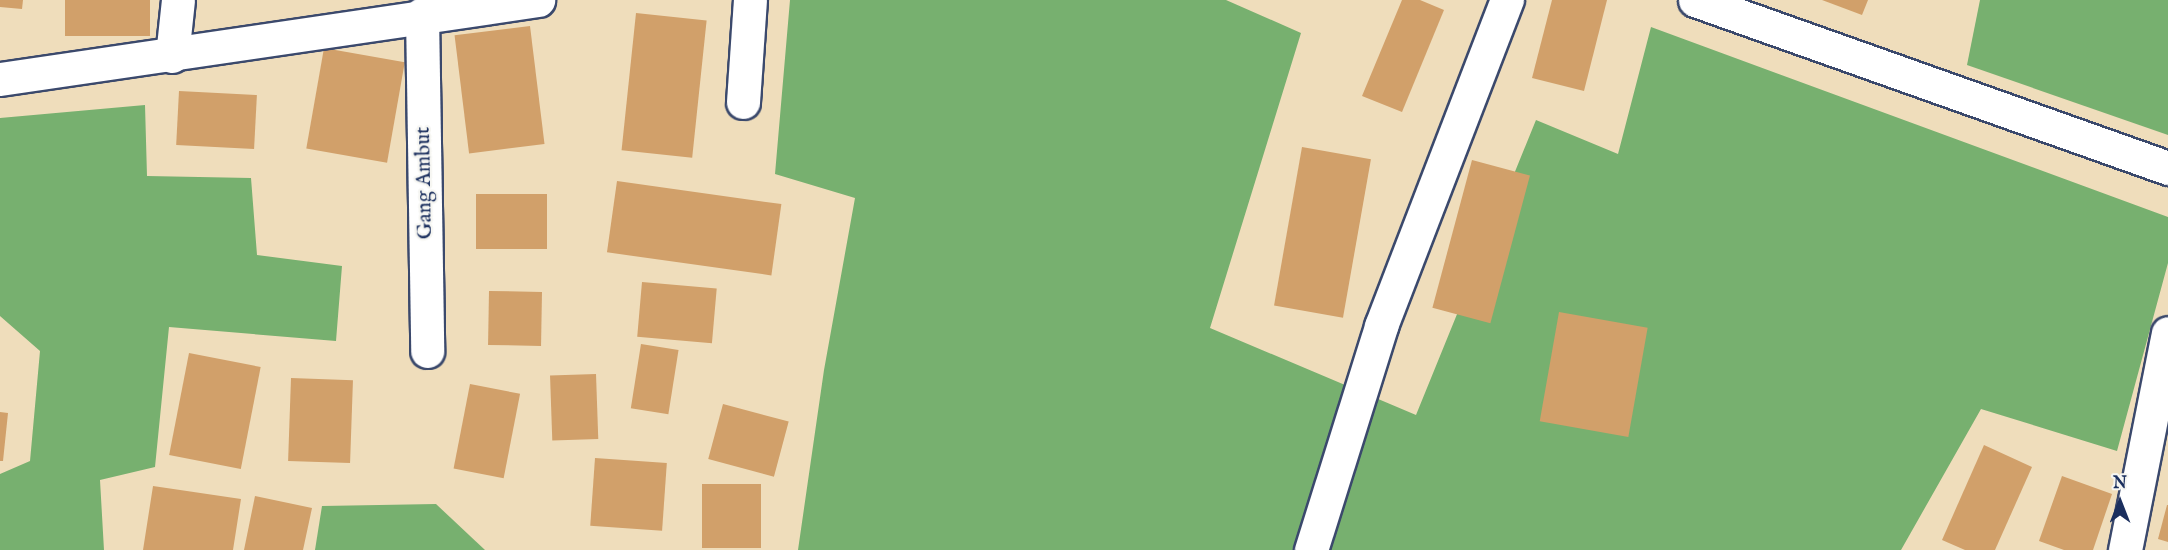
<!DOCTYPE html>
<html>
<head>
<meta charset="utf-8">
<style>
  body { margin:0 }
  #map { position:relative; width:2168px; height:550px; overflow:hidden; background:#efddbb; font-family:"IM FELL English",serif }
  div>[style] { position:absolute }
  .forest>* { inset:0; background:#77b06f }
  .building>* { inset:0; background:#d1a06a; transform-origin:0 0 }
  .roads { filter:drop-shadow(2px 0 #3b496c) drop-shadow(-2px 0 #3b496c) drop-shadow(0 2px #3b496c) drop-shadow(0 -2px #3b496c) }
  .minor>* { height:33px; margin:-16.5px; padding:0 16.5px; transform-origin:16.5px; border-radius:16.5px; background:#fff }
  span { translate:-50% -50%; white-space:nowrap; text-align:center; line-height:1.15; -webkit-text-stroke:4.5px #f6f6f2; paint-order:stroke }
  .street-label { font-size:21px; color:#1b2f5e }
  .north { position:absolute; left:2090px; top:472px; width:60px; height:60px; -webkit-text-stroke:4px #f6f6f2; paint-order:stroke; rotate:0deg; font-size:16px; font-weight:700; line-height:24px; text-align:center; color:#1b2f5e }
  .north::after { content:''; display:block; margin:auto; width:21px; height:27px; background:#1b2f5e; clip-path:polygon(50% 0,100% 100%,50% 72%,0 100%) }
</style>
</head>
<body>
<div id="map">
  <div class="forest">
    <div style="clip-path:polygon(790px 0,1226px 0,1301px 33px,1210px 328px,1416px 415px,1536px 120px,1618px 154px,1651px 27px,2168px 217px,2168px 263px,2117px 451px,1981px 409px,1901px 550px,798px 550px,824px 370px,855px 198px,775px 174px)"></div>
    <div style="clip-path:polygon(1980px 0,2168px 0,2168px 135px,1967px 65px)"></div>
    <div style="clip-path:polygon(145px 105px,147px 176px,251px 178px,257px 255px,342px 266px,336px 341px,169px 327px,155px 467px,100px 480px,104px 550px,0 550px,0 474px,30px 461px,40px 351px,0 316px,0 118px)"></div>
    <div style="clip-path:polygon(436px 504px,485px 550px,315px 550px,322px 506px)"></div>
  </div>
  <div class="building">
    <div style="clip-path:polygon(0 0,23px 0,22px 9px,0 7px)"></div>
    <div style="left:65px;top:0;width:85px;height:36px"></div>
    <div style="clip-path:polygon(1402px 0,1420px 0,1444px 10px,1402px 112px,1362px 96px)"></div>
    <div style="clip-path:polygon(1552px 0,1607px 0,1584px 91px,1532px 78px)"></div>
    <div style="clip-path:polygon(1822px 0,1868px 0,1862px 15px)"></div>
    <div style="left:636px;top:13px;width:71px;height:138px;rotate:6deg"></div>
    <div style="left:530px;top:26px;width:119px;height:76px;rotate:83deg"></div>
    <div style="left:324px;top:48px;width:82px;height:102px;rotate:10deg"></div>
    <div style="left:179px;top:91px;width:78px;height:54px;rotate:3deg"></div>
    <div style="left:1302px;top:147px;width:70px;height:161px;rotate:10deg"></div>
    <div style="left:1472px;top:160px;width:60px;height:153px;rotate:15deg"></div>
    <div style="left:617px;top:181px;width:166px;height:72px;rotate:8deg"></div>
    <div style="left:476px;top:194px;width:71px;height:55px"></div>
    <div style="left:642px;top:282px;width:75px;height:55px;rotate:5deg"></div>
    <div style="left:489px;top:291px;width:53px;height:54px;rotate:1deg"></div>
    <div style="left:1559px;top:312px;width:90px;height:111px;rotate:10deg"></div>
    <div style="left:641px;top:344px;width:38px;height:65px;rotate:9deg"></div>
    <div style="left:189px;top:353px;width:73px;height:104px;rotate:11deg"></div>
    <div style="left:596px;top:374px;width:65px;height:46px;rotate:88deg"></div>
    <div style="left:291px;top:378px;width:62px;height:83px;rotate:2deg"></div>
    <div style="left:470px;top:384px;width:51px;height:86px;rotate:11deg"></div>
    <div style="left:723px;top:404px;width:68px;height:57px;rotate:15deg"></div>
    <div style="clip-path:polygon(0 412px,8px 413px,3px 461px,0 461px)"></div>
    <div style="clip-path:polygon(1984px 445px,2032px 467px,1995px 550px,1965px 550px,1942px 540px)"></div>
    <div style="left:595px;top:458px;width:72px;height:68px;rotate:4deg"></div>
    <div style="clip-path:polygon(2062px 476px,2112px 494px,2093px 550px,2064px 550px,2039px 541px)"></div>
    <div style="left:702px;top:484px;width:59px;height:64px"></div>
    <div style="clip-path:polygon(153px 486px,241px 499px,233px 550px,143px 550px)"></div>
    <div style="clip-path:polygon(255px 496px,312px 508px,303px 550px,244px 550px)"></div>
    <div style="clip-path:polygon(2167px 505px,2168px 505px,2168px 542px,2158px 539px)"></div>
  </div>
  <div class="roads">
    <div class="minor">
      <div style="left:1695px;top:0;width:502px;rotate:19.55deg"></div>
      <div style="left:422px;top:14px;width:337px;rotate:89.1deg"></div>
      <div style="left:172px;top:56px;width:56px;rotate:-83.9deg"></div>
      <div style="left:0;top:79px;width:544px;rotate:-8.35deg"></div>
      <div style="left:743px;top:102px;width:102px;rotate:-86.1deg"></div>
      <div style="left:1311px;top:550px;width:235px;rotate:-72.6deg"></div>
      <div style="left:1381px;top:326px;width:350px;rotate:-68.9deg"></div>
      <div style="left:2125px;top:550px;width:221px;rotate:-78.8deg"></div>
    </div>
  </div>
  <div class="street-label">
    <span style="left:425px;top:183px;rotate:-91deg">Gang Ambut</span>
  </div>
  <div class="north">N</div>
</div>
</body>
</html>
